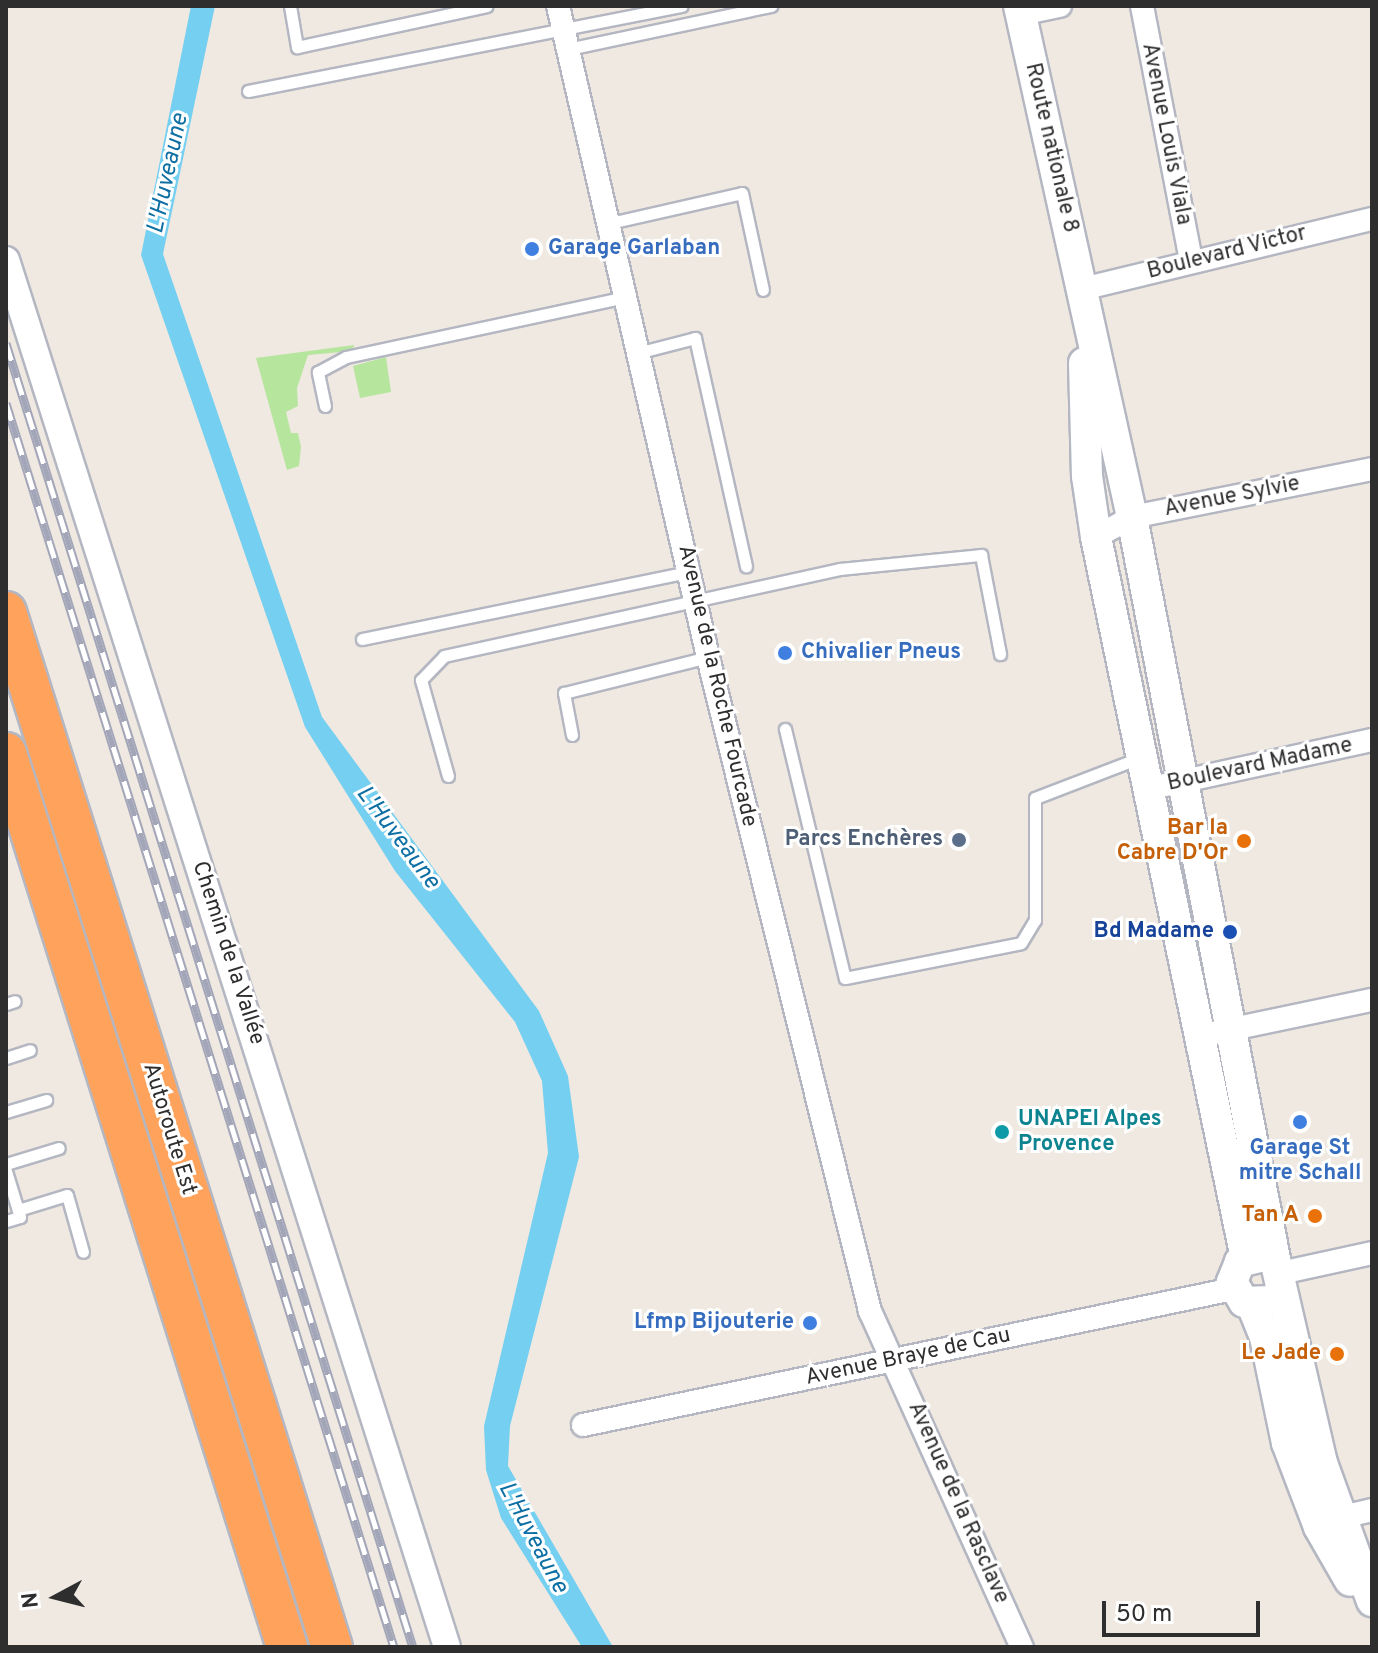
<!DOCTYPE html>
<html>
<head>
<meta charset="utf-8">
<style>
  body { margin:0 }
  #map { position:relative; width:1378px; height:1653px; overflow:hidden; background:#efe9e1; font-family:Overpass,sans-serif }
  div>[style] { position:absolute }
  .green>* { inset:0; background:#b6e59e }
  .water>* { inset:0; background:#75cff0 }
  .roads { filter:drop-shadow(2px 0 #b4b7c1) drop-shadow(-2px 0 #b4b7c1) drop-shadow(0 2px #b4b7c1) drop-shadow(0 -2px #b4b7c1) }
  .service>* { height:11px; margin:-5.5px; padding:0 5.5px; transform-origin:5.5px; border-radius:5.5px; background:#fff }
  .minor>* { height:22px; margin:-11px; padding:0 11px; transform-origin:11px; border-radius:11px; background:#fff }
  .tertiary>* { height:26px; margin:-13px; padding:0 13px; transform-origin:13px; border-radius:13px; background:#fff }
  .secondary>* { height:30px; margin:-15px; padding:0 15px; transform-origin:15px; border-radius:15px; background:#fff }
  .motorway>* { height:40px; margin:-20px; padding:0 20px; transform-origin:20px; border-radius:20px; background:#ffa35c }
  .rail>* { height:9px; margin-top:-4.5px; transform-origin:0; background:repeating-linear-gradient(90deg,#fff 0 18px,#a3a6b8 0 36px); box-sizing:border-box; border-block:2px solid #a3a6b8 }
  .dots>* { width:22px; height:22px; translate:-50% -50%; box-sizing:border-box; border:4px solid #fff; border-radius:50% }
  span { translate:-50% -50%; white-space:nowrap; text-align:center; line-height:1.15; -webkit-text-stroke:6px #fff; paint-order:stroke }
  .street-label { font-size:22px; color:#2e2e2e }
  .shop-label { font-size:22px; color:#366cbe; font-weight:700 }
  .left { translate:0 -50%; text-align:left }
  .right { translate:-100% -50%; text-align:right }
  .food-label { font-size:22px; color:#c56008; font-weight:700 }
  .service-label { font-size:22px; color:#4e5e75; font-weight:700 }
  .transit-label { font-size:22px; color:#164399; font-weight:700 }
  .culture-label { font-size:22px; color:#0d838f; font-weight:700 }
  .water-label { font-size:24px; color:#0d6fa3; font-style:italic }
  .frame { position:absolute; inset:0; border:8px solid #2e2e2e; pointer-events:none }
  .north { position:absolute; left:16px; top:1557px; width:80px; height:80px; -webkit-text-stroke:6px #fff; paint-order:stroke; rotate:263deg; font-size:22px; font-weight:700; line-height:32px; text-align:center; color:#2e2e2e }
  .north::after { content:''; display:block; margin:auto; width:28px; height:36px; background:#2e2e2e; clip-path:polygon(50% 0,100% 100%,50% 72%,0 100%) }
  .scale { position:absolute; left:1102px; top:1601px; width:158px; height:36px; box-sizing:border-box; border:4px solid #2e2e2e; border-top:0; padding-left:10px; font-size:24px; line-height:28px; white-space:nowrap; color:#2e2e2e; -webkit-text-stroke:6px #fff; paint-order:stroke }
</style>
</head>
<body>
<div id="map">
  <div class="green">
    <div style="clip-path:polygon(354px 345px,353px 351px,308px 355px,297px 388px,298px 406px,286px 412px,291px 433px,298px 433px,301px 447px,299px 466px,287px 470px,256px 358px)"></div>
    <div style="clip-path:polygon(386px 357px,391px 392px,360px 398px,353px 366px)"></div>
  </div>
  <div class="water">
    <div style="clip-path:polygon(191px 6px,215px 6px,163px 254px,322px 717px,539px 1011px,568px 1076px,579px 1157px,510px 1426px,508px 1466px,613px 1647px,582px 1647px,501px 1518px,486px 1470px,484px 1426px,548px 1153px,542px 1081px,515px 1022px,395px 871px,305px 727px,141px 255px)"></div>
  </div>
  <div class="roads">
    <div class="service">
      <div style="left:290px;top:6px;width:42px;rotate:80.3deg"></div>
      <div style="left:297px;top:47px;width:194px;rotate:-12.2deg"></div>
      <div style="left:568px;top:49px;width:208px;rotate:-12deg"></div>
      <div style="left:248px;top:91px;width:442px;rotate:-11.1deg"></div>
      <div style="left:610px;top:223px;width:135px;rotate:-12.8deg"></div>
      <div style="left:742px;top:193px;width:99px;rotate:77.8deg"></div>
      <div style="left:641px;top:352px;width:56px;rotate:-14.5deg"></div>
      <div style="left:695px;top:338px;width:234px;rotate:77.4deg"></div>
      <div style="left:325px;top:406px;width:35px;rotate:-102deg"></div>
      <div style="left:318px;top:372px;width:32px;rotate:-28deg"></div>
      <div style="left:346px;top:357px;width:287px;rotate:-12.1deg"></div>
      <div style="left:362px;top:639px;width:334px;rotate:-11.6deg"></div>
      <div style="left:785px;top:729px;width:256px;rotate:76.5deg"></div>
      <div style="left:845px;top:978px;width:179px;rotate:-11.2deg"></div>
      <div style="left:1021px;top:943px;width:27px;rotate:-59deg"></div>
      <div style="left:1035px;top:920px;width:122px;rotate:-90deg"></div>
      <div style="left:1035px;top:798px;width:111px;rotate:-21deg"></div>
      <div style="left:572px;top:735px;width:43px;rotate:-100.8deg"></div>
      <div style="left:564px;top:693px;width:148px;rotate:-14deg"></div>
      <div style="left:448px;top:776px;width:100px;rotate:-105.7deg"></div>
      <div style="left:421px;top:680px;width:33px;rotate:-46deg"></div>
      <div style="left:444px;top:656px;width:405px;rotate:-12.4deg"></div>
      <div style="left:840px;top:569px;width:142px;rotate:-5.7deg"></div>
      <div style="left:981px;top:555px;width:101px;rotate:79.1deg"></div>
      <div style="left:6px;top:1004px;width:9px;rotate:-18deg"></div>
      <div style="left:6px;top:1058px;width:25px;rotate:-18deg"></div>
      <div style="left:6px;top:1112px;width:42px;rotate:-16.7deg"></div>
      <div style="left:6px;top:1164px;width:55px;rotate:-16.8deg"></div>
      <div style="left:6px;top:1171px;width:48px;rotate:73.1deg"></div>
      <div style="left:20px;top:1217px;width:15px;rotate:164deg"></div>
      <div style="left:18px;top:1210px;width:51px;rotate:-17deg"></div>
      <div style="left:67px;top:1195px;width:59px;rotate:74.3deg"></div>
    </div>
    <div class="minor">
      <div style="left:558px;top:6px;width:668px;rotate:77.02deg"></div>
      <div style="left:708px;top:657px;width:674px;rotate:76.09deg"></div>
      <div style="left:870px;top:1311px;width:369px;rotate:65.7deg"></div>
      <div style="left:1142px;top:6px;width:260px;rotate:79.1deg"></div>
      <div style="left:1021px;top:14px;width:40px;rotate:-12deg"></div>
      <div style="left:1082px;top:289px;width:298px;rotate:-13.6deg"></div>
      <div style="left:1096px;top:537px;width:41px;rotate:-29.1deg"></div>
      <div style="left:1132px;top:517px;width:245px;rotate:-11.3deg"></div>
      <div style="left:1147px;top:789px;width:230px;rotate:-12.3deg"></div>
      <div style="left:1199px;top:1036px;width:177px;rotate:-11.8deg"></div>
      <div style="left:1281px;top:1273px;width:93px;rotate:-12.4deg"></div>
      <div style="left:583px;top:1425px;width:664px;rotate:-11.82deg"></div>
      <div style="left:1342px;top:1517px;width:31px;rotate:-13deg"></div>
    </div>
    <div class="tertiary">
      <div style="left:6px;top:260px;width:1455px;rotate:72.36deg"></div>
    </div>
    <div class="secondary">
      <div style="left:1019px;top:6px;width:523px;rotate:77.53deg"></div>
      <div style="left:1132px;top:517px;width:761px;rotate:79.09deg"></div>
      <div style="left:1276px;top:1264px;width:204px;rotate:77deg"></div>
      <div style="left:1322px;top:1463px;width:147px;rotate:70.1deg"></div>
      <div style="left:1084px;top:363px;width:113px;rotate:88.5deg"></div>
      <div style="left:1087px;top:476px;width:62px;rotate:81.6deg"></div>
      <div style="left:1096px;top:537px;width:736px;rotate:78.25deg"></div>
      <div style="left:1264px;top:1256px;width:25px;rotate:166deg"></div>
      <div style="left:1240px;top:1262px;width:22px;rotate:112deg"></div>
      <div style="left:1232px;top:1282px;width:23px;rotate:59deg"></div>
      <div style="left:1244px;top:1302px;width:27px;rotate:-2deg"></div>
      <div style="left:1252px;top:1305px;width:35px;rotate:68deg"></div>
      <div style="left:1265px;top:1337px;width:108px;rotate:78.3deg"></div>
      <div style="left:1287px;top:1443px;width:90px;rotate:69.1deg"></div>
      <div style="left:1319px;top:1527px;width:62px;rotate:60.1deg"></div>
    </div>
    <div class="motorway">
      <div style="left:6px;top:612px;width:1085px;rotate:72.52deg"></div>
      <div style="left:6px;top:753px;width:937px;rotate:72.55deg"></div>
    </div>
  </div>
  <div class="rail">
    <div style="left:6px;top:343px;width:1366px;rotate:72.67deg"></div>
    <div style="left:6px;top:403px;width:1303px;rotate:72.68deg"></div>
  </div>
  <div class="dots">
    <div style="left:532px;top:249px;background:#3f7fe0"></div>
    <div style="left:785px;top:653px;background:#3f7fe0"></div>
    <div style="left:959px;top:840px;background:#5c6f8a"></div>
    <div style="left:1244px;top:841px;background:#e8710a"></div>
    <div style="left:1230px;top:932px;background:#1a4fb4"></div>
    <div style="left:1300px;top:1122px;background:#3f7fe0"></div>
    <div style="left:1002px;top:1132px;background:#0f9aa8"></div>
    <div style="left:1315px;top:1216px;background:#e8710a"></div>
    <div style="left:810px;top:1323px;background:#3f7fe0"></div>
    <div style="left:1337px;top:1354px;background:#e8710a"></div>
  </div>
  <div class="street-label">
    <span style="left:1166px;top:134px;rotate:79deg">Avenue Louis Viala</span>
    <span style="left:1051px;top:148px;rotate:77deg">Route nationale 8</span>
    <span style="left:1227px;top:253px;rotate:-14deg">Boulevard Victor</span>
    <span style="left:1232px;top:497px;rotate:-11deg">Avenue Sylvie</span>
    <span style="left:717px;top:686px;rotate:77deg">Avenue de la Roche Fourcade</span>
    <span style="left:1260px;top:765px;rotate:-12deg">Boulevard Madame</span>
    <span style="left:228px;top:953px;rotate:72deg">Chemin de la Vallée</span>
    <span style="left:169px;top:1129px;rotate:73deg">Autoroute Est</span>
    <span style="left:908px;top:1357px;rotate:-12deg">Avenue Braye de Cau</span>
    <span style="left:958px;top:1503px;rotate:66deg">Avenue de la Rasclave</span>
  </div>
  <div class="shop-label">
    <span class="left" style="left:548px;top:249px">Garage Garlaban</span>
    <span class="left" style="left:801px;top:653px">Chivalier Pneus</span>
    <span style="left:1300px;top:1161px">Garage St<br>mitre Schall</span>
    <span class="right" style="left:794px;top:1323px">Lfmp Bijouterie</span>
  </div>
  <div class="food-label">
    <span class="right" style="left:1228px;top:841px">Bar la<br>Cabre D'Or</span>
    <span class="right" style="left:1299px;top:1216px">Tan A</span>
    <span class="right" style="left:1321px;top:1354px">Le Jade</span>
  </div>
  <div class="service-label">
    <span class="right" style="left:943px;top:840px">Parcs Enchères</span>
  </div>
  <div class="transit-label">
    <span class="right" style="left:1214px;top:932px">Bd Madame</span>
  </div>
  <div class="culture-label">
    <span class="left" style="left:1018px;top:1132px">UNAPEI Alpes<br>Provence</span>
  </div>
  <div class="water-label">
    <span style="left:169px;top:174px;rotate:-78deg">L'Huveaune</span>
    <span style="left:397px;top:838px;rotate:53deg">L'Huveaune</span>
    <span style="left:532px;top:1538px;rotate:62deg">L'Huveaune</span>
  </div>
  <div class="frame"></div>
  <div class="north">N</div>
  <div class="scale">50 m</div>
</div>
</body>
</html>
